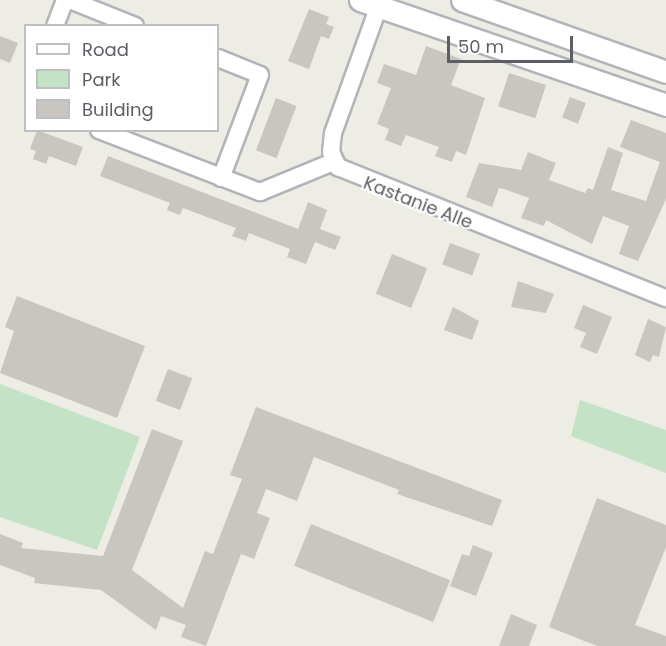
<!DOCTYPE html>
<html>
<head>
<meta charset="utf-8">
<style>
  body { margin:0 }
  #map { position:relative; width:666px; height:646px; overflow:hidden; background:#edece5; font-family:Poppins,sans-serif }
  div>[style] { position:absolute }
  .green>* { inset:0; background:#c4e2c6 }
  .building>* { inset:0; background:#c9c6c1; transform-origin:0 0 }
  .roads { filter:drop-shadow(2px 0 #b2b4b8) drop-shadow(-2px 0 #b2b4b8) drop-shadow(0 2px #b2b4b8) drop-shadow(0 -2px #b2b4b8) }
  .minor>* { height:16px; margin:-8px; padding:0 8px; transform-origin:8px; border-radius:8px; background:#fff }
  .tertiary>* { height:21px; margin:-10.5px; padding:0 10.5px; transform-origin:10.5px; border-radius:10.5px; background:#fff }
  span { translate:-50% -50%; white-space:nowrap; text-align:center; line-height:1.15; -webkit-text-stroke:4.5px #fff; paint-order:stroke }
  .street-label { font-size:18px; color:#5c5f63 }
  .legend { position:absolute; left:24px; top:24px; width:195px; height:108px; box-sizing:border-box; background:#fff; border:2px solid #bebfc1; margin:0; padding:8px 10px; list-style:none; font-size:18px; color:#5c5f63 }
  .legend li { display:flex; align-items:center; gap:12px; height:30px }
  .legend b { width:30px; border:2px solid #bebfc1 }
  .scale { position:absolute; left:447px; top:36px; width:126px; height:27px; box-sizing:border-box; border:3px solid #5c5f63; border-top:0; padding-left:8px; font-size:18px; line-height:21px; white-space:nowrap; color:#5c5f63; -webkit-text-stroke:4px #fff; paint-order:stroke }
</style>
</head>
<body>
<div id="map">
  <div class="green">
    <div style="clip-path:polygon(0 384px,140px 437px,97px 550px,0 517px)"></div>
    <div style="clip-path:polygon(580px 400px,666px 430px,666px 473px,571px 436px)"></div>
  </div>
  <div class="building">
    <div style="clip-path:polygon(309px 9px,329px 17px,326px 24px,334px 27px,329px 39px,321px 36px,309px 69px,288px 61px)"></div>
    <div style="clip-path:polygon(0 36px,18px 43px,10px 63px,0 59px)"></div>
    <div style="clip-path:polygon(426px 46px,461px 59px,451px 85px,485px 98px,466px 155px,456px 151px,452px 162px,435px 156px,439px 147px,406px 135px,401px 146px,385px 140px,389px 129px,377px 124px,391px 88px,377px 83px,384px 64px,416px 75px)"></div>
    <div style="left:509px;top:73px;width:39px;height:35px;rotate:18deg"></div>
    <div style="left:570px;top:97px;width:17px;height:22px;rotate:21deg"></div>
    <div style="left:276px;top:98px;width:22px;height:56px;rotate:21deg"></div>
    <div style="clip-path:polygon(631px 120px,666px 133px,666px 199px,638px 261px,619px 254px,629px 226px,603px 216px,592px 244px,546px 220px,544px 226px,521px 218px,529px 198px,504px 189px,499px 188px,492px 207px,466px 197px,479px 163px,521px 170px,528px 152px,556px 163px,549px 180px,585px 193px,588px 188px,593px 190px,608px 147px,623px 153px,611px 190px,646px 201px,660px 162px,620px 147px)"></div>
    <div style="clip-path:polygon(37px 130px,83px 147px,76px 166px,49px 156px,46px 164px,33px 159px,36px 151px,30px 149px)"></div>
    <div style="clip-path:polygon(108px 156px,298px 229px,308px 202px,327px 210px,320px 229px,341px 237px,335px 250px,315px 242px,306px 264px,287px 257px,290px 249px,249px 233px,246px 241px,232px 236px,236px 228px,183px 208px,180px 215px,167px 210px,170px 203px,100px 176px)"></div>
    <div style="left:450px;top:243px;width:32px;height:23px;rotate:20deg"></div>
    <div style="left:392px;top:254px;width:38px;height:43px;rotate:22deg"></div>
    <div style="clip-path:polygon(518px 281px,554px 294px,546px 313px,511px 307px)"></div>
    <div style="clip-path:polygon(17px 296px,145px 346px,117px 418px,0 373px,14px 331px,5px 327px)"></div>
    <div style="clip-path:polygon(583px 305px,612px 317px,597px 354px,580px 347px,586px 333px,574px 328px)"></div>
    <div style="clip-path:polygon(453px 307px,479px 321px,472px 340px,444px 330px)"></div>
    <div style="clip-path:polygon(648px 319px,666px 327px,659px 357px,653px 355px,650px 362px,635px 355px)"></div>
    <div style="left:168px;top:369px;width:26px;height:34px;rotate:21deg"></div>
    <div style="clip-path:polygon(256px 407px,502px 500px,492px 526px,397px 494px,399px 490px,314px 457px,297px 501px,266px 489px,257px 513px,270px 518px,254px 559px,241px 554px,206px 646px,181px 637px,186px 625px,161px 616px,156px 630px,101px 590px,34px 583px,35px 578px,0 565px,0 534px,23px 543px,21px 548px,103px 556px,152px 429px,183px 441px,132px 570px,183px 608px,205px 551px,213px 554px,242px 479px,230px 475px)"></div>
    <div style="clip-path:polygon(597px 498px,666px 525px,666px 547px,635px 625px,666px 636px,666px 646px,597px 646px,549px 627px)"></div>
    <div style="left:311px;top:524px;width:150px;height:45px;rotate:22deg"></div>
    <div style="clip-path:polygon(473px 545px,493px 553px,476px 596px,450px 586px,462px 554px,469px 556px)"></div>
    <div style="clip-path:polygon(511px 614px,537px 625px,529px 646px,499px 646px)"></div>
  </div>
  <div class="roads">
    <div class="minor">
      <div style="left:70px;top:0;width:70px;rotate:21.8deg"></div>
      <div style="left:381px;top:0;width:141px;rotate:109.8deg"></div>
      <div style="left:333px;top:133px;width:19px;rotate:96deg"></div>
      <div style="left:331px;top:152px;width:17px;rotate:65deg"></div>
      <div style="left:338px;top:167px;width:353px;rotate:21.8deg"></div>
      <div style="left:55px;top:26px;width:28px;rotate:-69deg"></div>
      <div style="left:218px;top:58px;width:45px;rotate:22deg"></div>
      <div style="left:260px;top:75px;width:110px;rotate:110.7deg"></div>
      <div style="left:99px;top:130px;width:173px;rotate:21.1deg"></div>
      <div style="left:260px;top:192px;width:79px;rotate:-22.3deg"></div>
    </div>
    <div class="tertiary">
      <div style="left:360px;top:0;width:324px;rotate:18.9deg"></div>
      <div style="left:462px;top:0;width:216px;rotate:19.4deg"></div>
    </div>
  </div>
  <div class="street-label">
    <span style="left:418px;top:203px;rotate:21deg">Kastanie Alle</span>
  </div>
  <ul class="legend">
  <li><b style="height:8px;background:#fff"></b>Road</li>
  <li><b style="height:16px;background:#c4e2c6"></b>Park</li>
  <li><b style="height:16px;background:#c9c6c1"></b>Building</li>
  </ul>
  <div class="scale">50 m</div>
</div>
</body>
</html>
